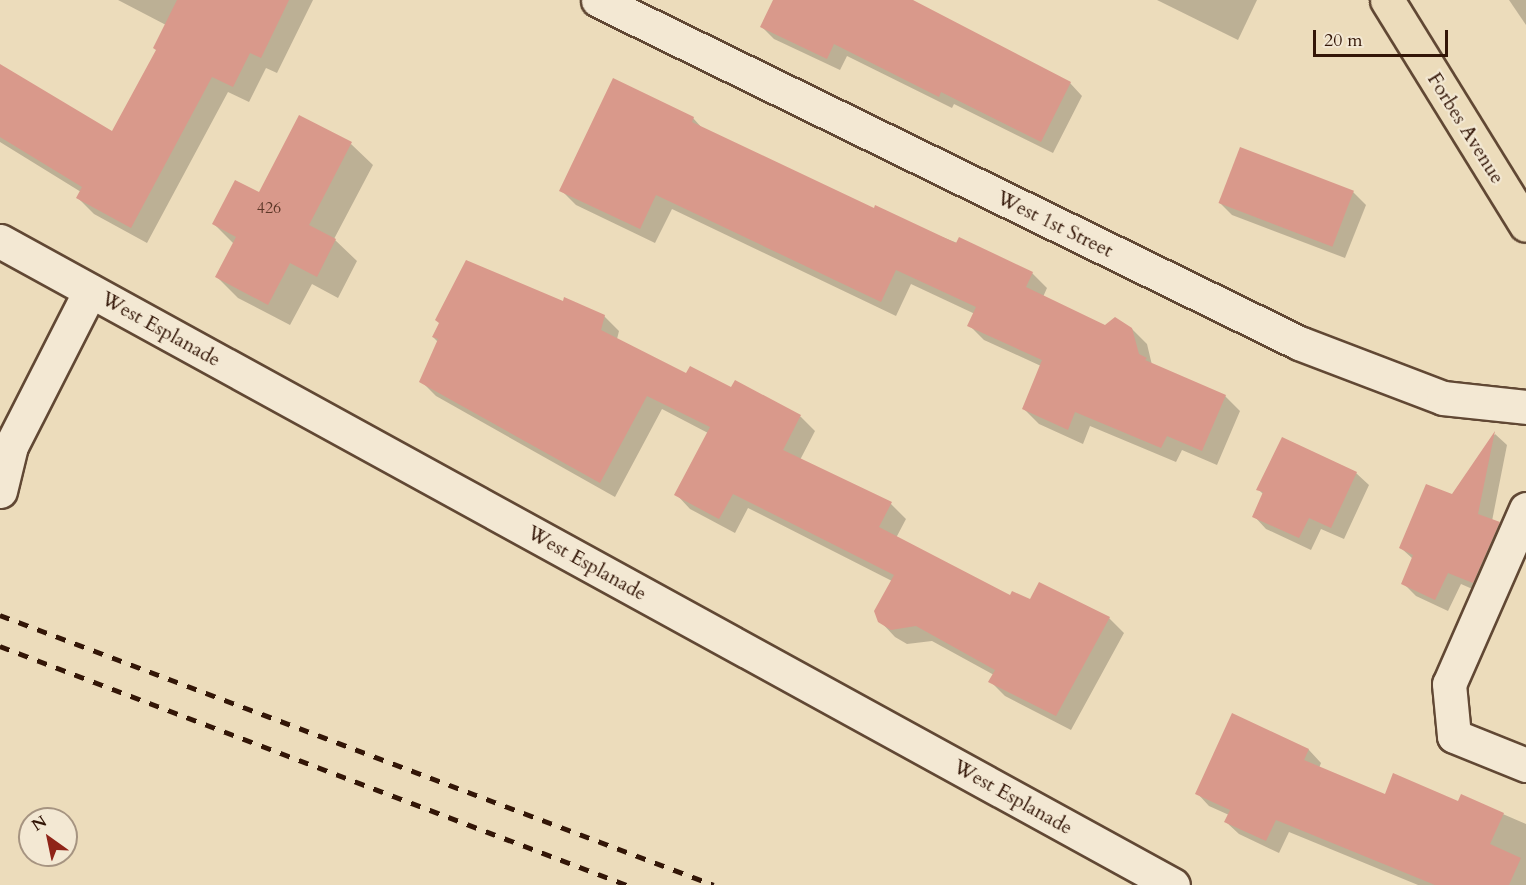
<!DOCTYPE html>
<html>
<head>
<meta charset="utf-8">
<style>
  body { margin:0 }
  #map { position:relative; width:1526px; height:885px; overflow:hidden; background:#ecdcbb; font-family:Cardo,serif }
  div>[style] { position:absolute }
  .shadow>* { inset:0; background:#0003 }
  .building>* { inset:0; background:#d9998b; transform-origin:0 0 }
  .roads { filter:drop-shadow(2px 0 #614834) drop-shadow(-2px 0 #614834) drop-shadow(0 2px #614834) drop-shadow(0 -2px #614834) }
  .minor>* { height:33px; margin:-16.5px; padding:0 16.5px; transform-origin:16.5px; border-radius:16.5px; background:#f3e8d3 }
  .major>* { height:33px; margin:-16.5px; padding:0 16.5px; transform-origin:16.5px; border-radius:16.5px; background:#ecdcbb }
  .rail>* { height:4.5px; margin-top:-2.25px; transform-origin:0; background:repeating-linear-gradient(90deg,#331607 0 10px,transparent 0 20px) }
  span { translate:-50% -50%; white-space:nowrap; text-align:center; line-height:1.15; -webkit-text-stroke:4.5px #f3e8d3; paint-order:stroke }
  .number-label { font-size:16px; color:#5c3728 }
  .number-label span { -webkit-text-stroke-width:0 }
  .street-label { font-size:20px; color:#331607 }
  .north { position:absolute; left:18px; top:807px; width:60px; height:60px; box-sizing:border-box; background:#f3e8d3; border:2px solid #a69481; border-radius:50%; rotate:327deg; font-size:16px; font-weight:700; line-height:24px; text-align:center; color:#331607 }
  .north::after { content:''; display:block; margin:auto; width:21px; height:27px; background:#8f2418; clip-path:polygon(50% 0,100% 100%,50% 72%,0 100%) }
  .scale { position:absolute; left:1313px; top:30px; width:135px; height:27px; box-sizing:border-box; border:3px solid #331607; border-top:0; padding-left:8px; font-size:18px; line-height:21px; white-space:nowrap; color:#331607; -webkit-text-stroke:4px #f3e8d3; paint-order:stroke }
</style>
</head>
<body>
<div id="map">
  <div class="shadow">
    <div style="clip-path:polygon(118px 0,313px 0,277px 73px,266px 68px,249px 102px,228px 92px,147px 243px,94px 214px,78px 198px,81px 192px,0 142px,0 66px,112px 134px,157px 50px,166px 25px)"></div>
    <div style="clip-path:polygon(774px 0,909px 0,1070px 83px,1082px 96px,1053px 153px,954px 104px,952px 108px,847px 56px,840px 70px,774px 39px,762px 27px)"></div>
    <div style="clip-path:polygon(1157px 0,1257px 0,1238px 40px)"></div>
    <div style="clip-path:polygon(1509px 0,1526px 0,1526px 25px)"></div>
    <div style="clip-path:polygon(693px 118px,703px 129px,875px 210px,1032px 273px,1047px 288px,1043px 297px,1106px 326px,1132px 329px,1147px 344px,1152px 365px,1225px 396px,1240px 411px,1217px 465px,1182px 450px,1176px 462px,1090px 426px,1083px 444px,1039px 424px,1024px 409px,1041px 366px,984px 340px,969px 325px,975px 314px,911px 284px,896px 316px,672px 209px,655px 243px,576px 205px,561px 190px)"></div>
    <div style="clip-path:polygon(351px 144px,373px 165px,334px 239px,357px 261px,338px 298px,312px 284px,290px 325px,238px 298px,217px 277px,234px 244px,214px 224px,260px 194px)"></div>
    <div style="clip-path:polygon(1353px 192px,1366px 205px,1345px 258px,1232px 215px,1220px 203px)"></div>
    <div style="clip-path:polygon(563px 303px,604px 316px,619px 331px,617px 339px,687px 375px,731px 389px,735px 382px,801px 417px,815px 431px,800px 460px,891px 504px,906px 519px,896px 538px,1010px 597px,1109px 618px,1124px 633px,1071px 730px,1005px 696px,990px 681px,994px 675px,932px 641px,907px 644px,895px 637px,880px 621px,892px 581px,748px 508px,735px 533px,690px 509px,676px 494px,708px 433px,662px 409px,615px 497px,436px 396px,421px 381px,438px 342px,433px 337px)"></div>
    <div style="clip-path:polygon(1495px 434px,1507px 445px,1492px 521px,1499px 524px,1511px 536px,1486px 595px,1461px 584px,1448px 611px,1416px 596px,1403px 583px,1413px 559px,1401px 548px,1452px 495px)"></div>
    <div style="clip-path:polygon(1356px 473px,1369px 485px,1344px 539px,1321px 529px,1311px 550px,1266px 529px,1254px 516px,1264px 495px,1258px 489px)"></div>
    <div style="clip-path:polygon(1233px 715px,1309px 750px,1321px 763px,1319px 768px,1385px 796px,1459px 803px,1461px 796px,1526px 824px,1526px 885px,1418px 885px,1289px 832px,1279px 853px,1239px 834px,1226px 822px,1229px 815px,1209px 806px,1197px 793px)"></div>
  </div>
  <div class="building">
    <div style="clip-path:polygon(177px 0,289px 0,261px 58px,250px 53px,233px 87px,212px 77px,131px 228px,76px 198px,82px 187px,0 137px,0 64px,112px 131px,156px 50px,153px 48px)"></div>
    <div style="clip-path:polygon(773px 0,913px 0,1071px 82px,1041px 142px,941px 92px,939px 97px,834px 44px,827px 59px,760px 27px)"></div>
    <div style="clip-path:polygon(613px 78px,694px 117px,692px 122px,874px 208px,875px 205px,956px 243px,959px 237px,1033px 272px,1026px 287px,1105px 325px,1115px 317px,1132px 328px,1139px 354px,1147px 358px,1145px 360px,1226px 395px,1202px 451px,1167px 436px,1161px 448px,1075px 412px,1068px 430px,1022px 409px,1042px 360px,967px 326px,976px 307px,896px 270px,881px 302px,656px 195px,640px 229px,559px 191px)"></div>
    <div style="clip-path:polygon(299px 115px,352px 142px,309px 225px,336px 239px,317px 277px,290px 263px,268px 305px,215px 277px,236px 237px,212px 224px,235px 180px,259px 192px)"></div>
    <div style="left:1240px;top:147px;width:122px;height:60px;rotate:21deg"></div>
    <div style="clip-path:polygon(466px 260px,563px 301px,564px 297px,605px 315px,601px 330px,686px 373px,690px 366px,731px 387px,735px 380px,801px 415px,783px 450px,892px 502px,879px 527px,1010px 595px,1012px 591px,1030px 599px,1039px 582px,1110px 617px,1056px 716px,988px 682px,995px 670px,916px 626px,891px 630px,878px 622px,874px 611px,894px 575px,733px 494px,719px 519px,674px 495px,710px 427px,647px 396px,600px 483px,419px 382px,438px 339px,432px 337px,439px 323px,435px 320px)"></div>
    <div style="clip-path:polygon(1495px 431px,1478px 514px,1500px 522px,1473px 583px,1448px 573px,1435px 600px,1401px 584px,1413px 555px,1399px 548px,1426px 484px,1452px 494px)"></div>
    <div style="clip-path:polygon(1282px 437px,1357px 472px,1331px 528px,1309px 518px,1299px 538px,1252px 517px,1263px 492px,1256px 490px)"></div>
    <div style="clip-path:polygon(1232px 713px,1309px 749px,1304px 760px,1385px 794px,1393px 773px,1458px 801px,1461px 794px,1504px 813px,1490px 844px,1521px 858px,1509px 885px,1435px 885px,1276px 820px,1266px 841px,1224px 822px,1230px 810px,1195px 794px)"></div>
  </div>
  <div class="roads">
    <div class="minor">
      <div style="left:598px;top:0;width:780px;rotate:26.07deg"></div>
      <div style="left:1299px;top:343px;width:154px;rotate:20.9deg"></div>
      <div style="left:1443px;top:398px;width:83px;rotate:6.2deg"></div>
      <div style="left:0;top:241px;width:1338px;rotate:28.77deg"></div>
      <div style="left:0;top:491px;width:46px;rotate:-76.3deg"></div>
      <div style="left:11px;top:446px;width:174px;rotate:-63deg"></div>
      <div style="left:1526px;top:509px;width:191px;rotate:113.7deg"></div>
      <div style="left:1449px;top:684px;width:52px;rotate:84.5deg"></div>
      <div style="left:1454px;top:736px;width:78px;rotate:21.9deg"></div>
    </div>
    <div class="major">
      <div style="left:1387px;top:0;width:264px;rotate:58.3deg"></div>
    </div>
  </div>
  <div class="rail">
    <div style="left:0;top:615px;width:763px;rotate:20.71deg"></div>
    <div style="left:0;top:646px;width:671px;rotate:20.87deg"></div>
  </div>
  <div class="number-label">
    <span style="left:269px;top:208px">426</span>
  </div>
  <div class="street-label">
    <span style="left:1466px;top:128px;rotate:58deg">Forbes Avenue</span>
    <span style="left:1055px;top:224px;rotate:26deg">West 1st Street</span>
    <span style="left:161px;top:329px;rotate:29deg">West Esplanade</span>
    <span style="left:587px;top:563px;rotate:29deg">West Esplanade</span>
    <span style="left:1013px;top:797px;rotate:29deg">West Esplanade</span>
  </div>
  <div class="north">N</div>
  <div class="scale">20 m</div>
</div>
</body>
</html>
